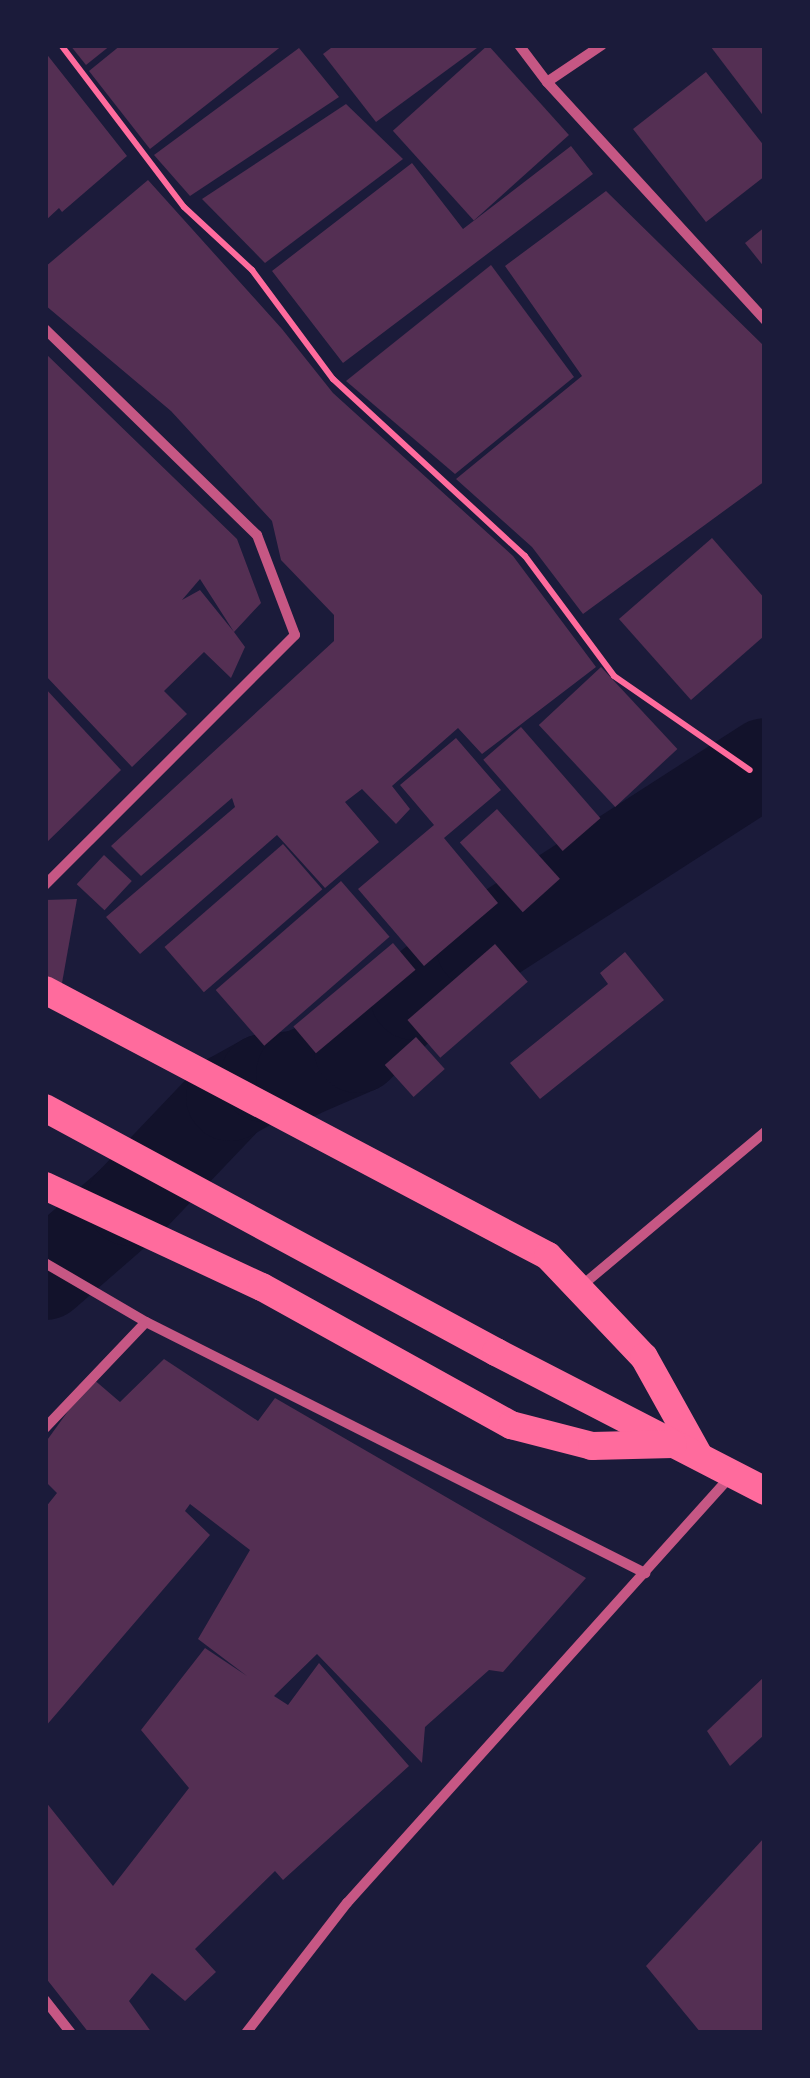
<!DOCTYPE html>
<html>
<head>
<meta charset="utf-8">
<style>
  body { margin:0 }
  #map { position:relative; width:810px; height:2078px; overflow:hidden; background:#1b1b3a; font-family:Lato,sans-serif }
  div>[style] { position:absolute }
  .river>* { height:88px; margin:-44px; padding:0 44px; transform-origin:44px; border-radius:44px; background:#12122b }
  .building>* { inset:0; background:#542f53; transform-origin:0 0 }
  .path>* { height:6px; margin:-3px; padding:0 3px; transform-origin:3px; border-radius:3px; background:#ff6b9d }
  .minor>* { height:10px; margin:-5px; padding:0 5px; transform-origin:5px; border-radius:5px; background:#c65784 }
  .trunk>* { height:28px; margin:-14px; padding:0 14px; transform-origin:14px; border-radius:14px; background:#ff6b9d }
  span { translate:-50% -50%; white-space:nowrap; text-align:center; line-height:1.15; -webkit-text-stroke:8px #1b1b3a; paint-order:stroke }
  .frame { position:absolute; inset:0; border:48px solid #1b1b3a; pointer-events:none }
</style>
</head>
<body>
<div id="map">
  <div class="river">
    <div style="left:45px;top:1276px;width:113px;rotate:-41deg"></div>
    <div style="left:130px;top:1202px;width:145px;rotate:-46.4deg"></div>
    <div style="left:230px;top:1097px;width:39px;rotate:-29deg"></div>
    <div style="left:264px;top:1078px;width:36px;rotate:-6deg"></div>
    <div style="left:300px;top:1074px;width:63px;rotate:-23.3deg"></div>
    <div style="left:358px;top:1049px;width:77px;rotate:-43.4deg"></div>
    <div style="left:414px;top:996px;width:83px;rotate:-37.1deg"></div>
    <div style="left:480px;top:946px;width:339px;rotate:-32.8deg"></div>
  </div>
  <div class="building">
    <div style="clip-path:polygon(70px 45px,111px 45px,86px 65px)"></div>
    <div style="clip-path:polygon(121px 45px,283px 45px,150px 149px,89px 71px)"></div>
    <div style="clip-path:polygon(335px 45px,481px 45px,376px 122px,323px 54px)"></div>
    <div style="left:488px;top:45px;width:121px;height:128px;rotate:48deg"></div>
    <div style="clip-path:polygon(765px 45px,765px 118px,711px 47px)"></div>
    <div style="clip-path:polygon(299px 48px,339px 97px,190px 196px,154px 155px)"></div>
    <div style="clip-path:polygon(45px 52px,127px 156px,62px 212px,59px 208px,45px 221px)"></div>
    <div style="clip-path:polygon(706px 72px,765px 147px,765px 176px,706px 222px,633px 129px)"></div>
    <div style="clip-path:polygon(346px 104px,403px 159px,265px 263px,202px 199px)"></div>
    <div style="clip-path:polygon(571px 146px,593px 174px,343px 363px,272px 271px,412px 163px,463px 229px)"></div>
    <div style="clip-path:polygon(148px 180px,282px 329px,333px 393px,513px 556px,596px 667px,482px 754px,458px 728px,392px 786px,410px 809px,396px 824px,362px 789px,345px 802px,379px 842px,325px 888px,277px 835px,140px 954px,106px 917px,235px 807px,232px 798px,141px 876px,111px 846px,334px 641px,334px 615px,281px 560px,272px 521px,171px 411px,45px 305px,45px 267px)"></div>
    <div style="clip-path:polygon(606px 191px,765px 347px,765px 481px,583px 614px,532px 547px,456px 479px,582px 376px,505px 266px)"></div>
    <div style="clip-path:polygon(765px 227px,765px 268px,745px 243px)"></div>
    <div style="clip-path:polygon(491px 265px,574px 377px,455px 474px,346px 381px)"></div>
    <div style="clip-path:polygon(evenodd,45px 353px,237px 539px,261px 603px,234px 632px,245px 647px,231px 678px,204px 652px,164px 691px,187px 714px,132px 767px,45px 675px,45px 353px,200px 579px,234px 632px,200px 590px,182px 600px,200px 579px)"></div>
    <div style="clip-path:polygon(712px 538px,765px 599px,765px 635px,691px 700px,619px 619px)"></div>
    <div style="left:601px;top:667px;width:112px;height:85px;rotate:47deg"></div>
    <div style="clip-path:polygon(45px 688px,121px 770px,45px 844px)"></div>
    <div style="left:521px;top:727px;width:121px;height:50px;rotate:49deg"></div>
    <div style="clip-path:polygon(456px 738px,501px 790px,444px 838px,498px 903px,424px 966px,358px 889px,434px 825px,400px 785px)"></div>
    <div style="left:497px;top:809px;width:94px;height:50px;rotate:48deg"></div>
    <div style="left:283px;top:844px;width:60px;height:157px;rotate:49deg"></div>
    <div style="left:104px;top:855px;width:38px;height:40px;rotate:43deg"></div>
    <div style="left:341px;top:881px;width:74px;height:166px;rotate:49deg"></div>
    <div style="clip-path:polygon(77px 899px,62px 983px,45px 980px,45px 900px)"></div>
    <div style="left:393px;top:943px;width:35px;height:130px;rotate:50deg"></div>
    <div style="left:495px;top:944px;width:50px;height:116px;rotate:49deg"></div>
    <div style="clip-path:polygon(625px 952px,664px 1000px,540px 1099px,510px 1063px,608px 984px,600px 973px)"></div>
    <div style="left:416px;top:1037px;width:43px;height:42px;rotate:48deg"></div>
    <div style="clip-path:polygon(164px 1359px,258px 1421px,275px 1398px,586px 1578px,503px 1672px,489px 1670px,425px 1727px,422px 1763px,317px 1654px,274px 1696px,288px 1705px,319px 1663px,409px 1766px,283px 1880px,275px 1871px,195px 1949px,216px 1972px,185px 2001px,152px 1973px,129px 2001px,152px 2033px,89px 2033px,45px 1977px,45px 1801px,113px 1886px,189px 1788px,141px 1730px,205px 1648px,247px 1676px,198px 1639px,250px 1550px,190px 1504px,185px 1511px,210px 1535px,45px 1727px,45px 1508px,57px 1493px,45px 1481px,45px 1443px,92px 1378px,120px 1402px)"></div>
    <div style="clip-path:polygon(765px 1676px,765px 1734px,730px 1766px,707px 1731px)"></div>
    <div style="clip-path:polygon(765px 1837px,765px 2033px,701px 2033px,646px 1966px)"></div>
  </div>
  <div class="path">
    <div style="left:61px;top:45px;width:203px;rotate:52.8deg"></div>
    <div style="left:184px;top:207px;width:93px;rotate:42.8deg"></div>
    <div style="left:252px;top:270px;width:136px;rotate:53.4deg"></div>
    <div style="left:333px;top:379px;width:261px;rotate:42.7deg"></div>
    <div style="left:525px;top:556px;width:149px;rotate:53.4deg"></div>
    <div style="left:614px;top:676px;width:165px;rotate:34.7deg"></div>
  </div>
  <div class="minor">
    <div style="left:519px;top:45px;width:46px;rotate:52.9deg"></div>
    <div style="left:547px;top:82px;width:323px;rotate:47.5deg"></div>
    <div style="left:547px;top:82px;width:66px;rotate:-33.9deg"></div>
    <div style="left:45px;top:329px;width:296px;rotate:44.2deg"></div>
    <div style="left:257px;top:535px;width:107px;rotate:69.2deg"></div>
    <div style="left:295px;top:635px;width:354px;rotate:135deg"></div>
    <div style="left:45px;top:1263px;width:117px;rotate:30.3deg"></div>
    <div style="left:146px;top:1322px;width:559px;rotate:26.7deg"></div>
    <div style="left:579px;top:1288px;width:243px;rotate:-40deg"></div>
    <div style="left:45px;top:1428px;width:146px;rotate:-46.4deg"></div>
    <div style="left:45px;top:2000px;width:42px;rotate:51.8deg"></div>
    <div style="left:246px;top:2033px;width:165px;rotate:-52.2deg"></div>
    <div style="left:347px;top:1903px;width:571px;rotate:-48.05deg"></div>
  </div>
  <div class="trunk">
    <div style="left:45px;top:990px;width:569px;rotate:27.87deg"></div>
    <div style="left:548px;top:1256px;width:139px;rotate:46.5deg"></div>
    <div style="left:644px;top:1357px;width:113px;rotate:60.9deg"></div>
    <div style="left:45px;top:1108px;width:513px;rotate:28.41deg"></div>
    <div style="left:496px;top:1352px;width:303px;rotate:27.3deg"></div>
    <div style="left:45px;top:1186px;width:239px;rotate:25deg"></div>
    <div style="left:262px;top:1287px;width:285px;rotate:29deg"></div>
    <div style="left:511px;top:1425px;width:84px;rotate:14.5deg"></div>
    <div style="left:592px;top:1446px;width:81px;rotate:-1.4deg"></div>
  </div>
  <div class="frame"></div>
</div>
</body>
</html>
